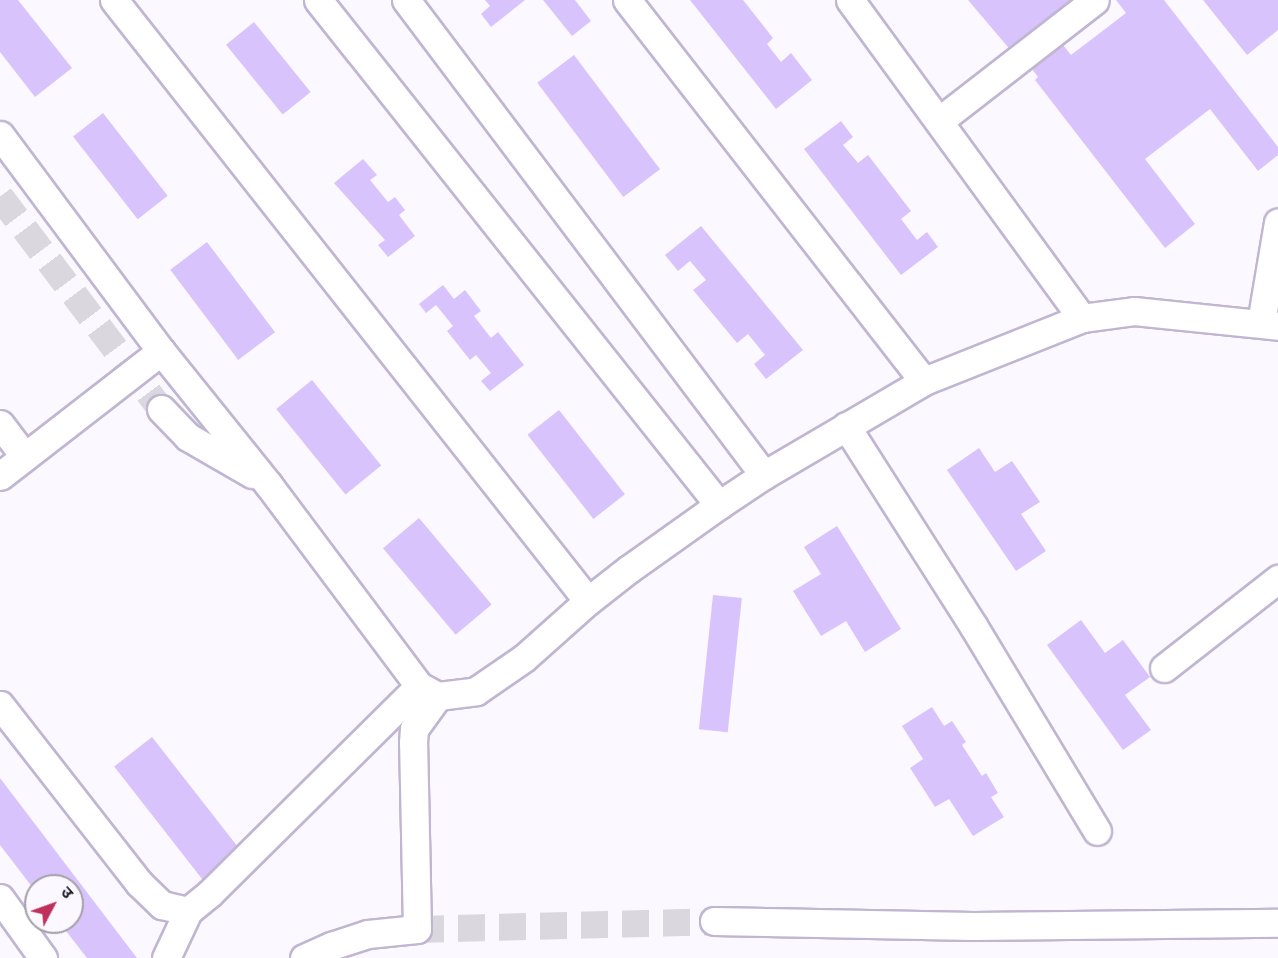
<!DOCTYPE html>
<html>
<head>
<meta charset="utf-8">
<style>
  body { margin:0 }
  #map { position:relative; width:1278px; height:958px; overflow:hidden; background:#fbf9ff; font-family:Overpass,"Noto Sans Devanagari",sans-serif }
  div>[style] { position:absolute }
  .building>* { inset:0; background:#d9c3fd; transform-origin:0 0 }
  .minor-tunnel>* { height:27px; margin-top:-13.5px; transform-origin:0; background:repeating-linear-gradient(90deg,#dad8de 0 27px,transparent 0 41px) }
  .roads { filter:drop-shadow(2px 0 #c1b6d2) drop-shadow(-2px 0 #c1b6d2) drop-shadow(0 2px #c1b6d2) drop-shadow(0 -2px #c1b6d2) }
  .minor>* { height:27px; margin:-13.5px; padding:0 13.5px; transform-origin:13.5px; border-radius:13.5px; background:#fff }
  span { translate:-50% -50%; white-space:nowrap; text-align:center; line-height:1.15; -webkit-text-stroke:5px #fbf9ff; paint-order:stroke }
  .north { position:absolute; left:24px; top:874px; width:60px; height:60px; box-sizing:border-box; background:#fbf9ff; border:2px solid #a3a0a7; border-radius:50%; rotate:49deg; font-size:16px; font-weight:700; line-height:24px; text-align:center; color:#1e1a24 }
  .north::after { content:''; display:block; margin:auto; width:21px; height:27px; background:#bf305c; clip-path:polygon(50% 0,100% 100%,50% 72%,0 100%) }
</style>
</head>
<body>
<div id="map">
  <div class="building">
    <div style="clip-path:polygon(0 0,18px 0,72px 68px,35px 97px,0 52px)"></div>
    <div style="clip-path:polygon(485px 0,525px 0,491px 27px,481px 14px,490px 6px)"></div>
    <div style="clip-path:polygon(543px 0,575px 0,591px 21px,572px 36px)"></div>
    <div style="clip-path:polygon(690px 0,743px 0,773px 38px,767px 44px,781px 62px,791px 53px,812px 80px,776px 109px)"></div>
    <div style="clip-path:polygon(968px 0,1071px 0,1075px 5px,1013px 53px)"></div>
    <div style="clip-path:polygon(1116px 0,1164px 0,1278px 147px,1278px 155px,1258px 171px,1210px 109px,1145px 159px,1195px 224px,1165px 248px,1035px 80px,1038px 77px,1032px 69px,1063px 45px,1071px 55px,1126px 13px)"></div>
    <div style="clip-path:polygon(1203px 0,1278px 0,1278px 30px,1247px 55px)"></div>
    <div style="left:254px;top:22px;width:90px;height:36px;rotate:51deg"></div>
    <div style="left:574px;top:55px;width:143px;height:46px;rotate:53deg"></div>
    <div style="left:103px;top:113px;width:105px;height:38px;rotate:52deg"></div>
    <div style="clip-path:polygon(841px 121px,853px 137px,843px 145px,858px 163px,868px 155px,911px 211px,901px 219px,917px 240px,927px 232px,938px 247px,901px 275px,804px 149px)"></div>
    <div style="clip-path:polygon(363px 159px,377px 175px,370px 180px,388px 202px,395px 197px,405px 210px,399px 215px,415px 236px,388px 257px,378px 245px,385px 240px,334px 183px)"></div>
    <div style="clip-path:polygon(701px 226px,803px 350px,766px 379px,754px 364px,765px 355px,748px 334px,737px 343px,693px 290px,706px 280px,690px 261px,678px 271px,665px 255px)"></div>
    <div style="left:207px;top:242px;width:113px;height:46px;rotate:53deg"></div>
    <div style="clip-path:polygon(443px 285px,454px 299px,465px 290px,481px 311px,474px 316px,491px 338px,498px 332px,524px 365px,490px 391px,481px 381px,491px 373px,476px 355px,470px 360px,447px 331px,453px 326px,436px 305px,426px 313px,419px 304px)"></div>
    <div style="left:312px;top:380px;width:110px;height:46px;rotate:51deg"></div>
    <div style="left:559px;top:410px;width:107px;height:40px;rotate:52deg"></div>
    <div style="clip-path:polygon(979px 448px,995px 472px,1012px 461px,1040px 502px,1021px 514px,1046px 551px,1016px 571px,947px 470px)"></div>
    <div style="left:419px;top:518px;width:113px;height:47px;rotate:50deg"></div>
    <div style="clip-path:polygon(837px 526px,901px 629px,865px 652px,846px 621px,821px 636px,793px 591px,821px 574px,804px 547px)"></div>
    <div style="left:713px;top:595px;width:29px;height:135px;rotate:6deg"></div>
    <div style="clip-path:polygon(1081px 620px,1105px 653px,1123px 640px,1150px 677px,1125px 695px,1151px 730px,1123px 750px,1047px 645px)"></div>
    <div style="clip-path:polygon(932px 707px,944px 726px,952px 721px,966px 742px,962px 745px,982px 776px,986px 773px,998px 793px,991px 797px,1004px 817px,973px 836px,949px 799px,935px 807px,910px 768px,923px 759px,902px 726px)"></div>
    <div style="left:152px;top:737px;width:145px;height:48px;rotate:52deg"></div>
    <div style="clip-path:polygon(0 778px,137px 958px,87px 958px,59px 922px,72px 922px,72px 886px,36px 886px,36px 892px,0 845px)"></div>
  </div>
  <div class="minor-tunnel">
    <div style="left:0;top:196px;width:267px;rotate:52.9deg"></div>
    <div style="left:417px;top:929px;width:297px;rotate:-1.5deg"></div>
  </div>
  <div class="roads">
    <div class="minor">
      <div style="left:114px;top:0;width:765px;rotate:51.74deg"></div>
      <div style="left:318px;top:0;width:645px;rotate:51.55deg"></div>
      <div style="left:406px;top:0;width:595px;rotate:53deg"></div>
      <div style="left:627px;top:0;width:483px;rotate:52.1deg"></div>
      <div style="left:850px;top:0;width:394px;rotate:53.9deg"></div>
      <div style="left:939px;top:121px;width:197px;rotate:-37.8deg"></div>
      <div style="left:0;top:135px;width:269px;rotate:53.3deg"></div>
      <div style="left:161px;top:351px;width:171px;rotate:51.2deg"></div>
      <div style="left:268px;top:484px;width:252px;rotate:53.2deg"></div>
      <div style="left:419px;top:686px;width:21px;rotate:28deg"></div>
      <div style="left:438px;top:696px;width:38px;rotate:-7deg"></div>
      <div style="left:476px;top:691px;width:58px;rotate:-34.5deg"></div>
      <div style="left:524px;top:658px;width:86px;rotate:-41.7deg"></div>
      <div style="left:588px;top:601px;width:52px;rotate:-38deg"></div>
      <div style="left:629px;top:569px;width:110px;rotate:-35.4deg"></div>
      <div style="left:719px;top:505px;width:54px;rotate:-33.7deg"></div>
      <div style="left:764px;top:475px;width:186px;rotate:-30.4deg"></div>
      <div style="left:924px;top:381px;width:170px;rotate:-21.7deg"></div>
      <div style="left:1082px;top:318px;width:52px;rotate:-7.7deg"></div>
      <div style="left:1134px;top:311px;width:145px;rotate:5.9deg"></div>
      <div style="left:1261px;top:323px;width:102px;rotate:-80.4deg"></div>
      <div style="left:161px;top:409px;width:39px;rotate:46deg"></div>
      <div style="left:188px;top:437px;width:74px;rotate:30deg"></div>
      <div style="left:0;top:424px;width:41px;rotate:52.9deg"></div>
      <div style="left:846px;top:426px;width:238px;rotate:57.5deg"></div>
      <div style="left:974px;top:627px;width:238px;rotate:58.9deg"></div>
      <div style="left:0;top:476px;width:204px;rotate:-37.8deg"></div>
      <div style="left:1164px;top:668px;width:145px;rotate:-38deg"></div>
      <div style="left:0;top:705px;width:226px;rotate:52deg"></div>
      <div style="left:139px;top:883px;width:32px;rotate:44deg"></div>
      <div style="left:162px;top:905px;width:27px;rotate:13deg"></div>
      <div style="left:0;top:898px;width:74px;rotate:54.4deg"></div>
      <div style="left:714px;top:921px;width:259px;rotate:1.1deg"></div>
      <div style="left:973px;top:926px;width:305px;rotate:-0.6deg"></div>
      <div style="left:166px;top:958px;width:52px;rotate:-64.9deg"></div>
      <div style="left:188px;top:911px;width:28px;rotate:-39deg"></div>
      <div style="left:210px;top:893px;width:294px;rotate:-44.7deg"></div>
      <div style="left:304px;top:958px;width:30px;rotate:-24deg"></div>
      <div style="left:331px;top:946px;width:39px;rotate:-18deg"></div>
      <div style="left:368px;top:934px;width:49px;rotate:-5.8deg"></div>
      <div style="left:417px;top:929px;width:186px;rotate:-91.2deg"></div>
      <div style="left:413px;top:743px;width:14px;rotate:-86deg"></div>
      <div style="left:414px;top:729px;width:41px;rotate:-54deg"></div>
    </div>
  </div>
  <div class="north">उ</div>
</div>
</body>
</html>
